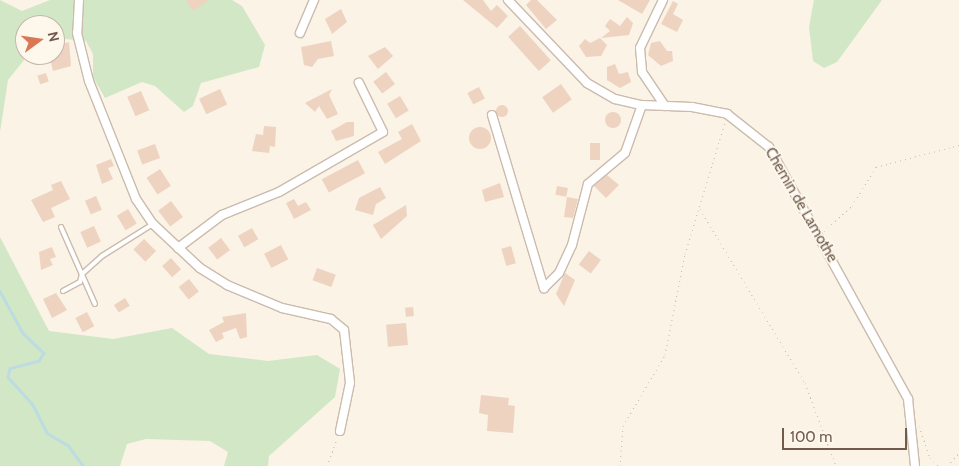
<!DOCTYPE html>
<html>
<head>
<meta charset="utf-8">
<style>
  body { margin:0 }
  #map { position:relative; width:959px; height:466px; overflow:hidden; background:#faf3e6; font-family:Cabin,sans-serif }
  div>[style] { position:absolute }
  .green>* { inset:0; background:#d2e7c6 }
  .stream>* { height:2.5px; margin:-1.25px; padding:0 1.25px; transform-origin:1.25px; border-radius:1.25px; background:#bcdce2 }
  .building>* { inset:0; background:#eed3c0; transform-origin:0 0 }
  .round { border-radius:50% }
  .path>* { height:1px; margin-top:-0.5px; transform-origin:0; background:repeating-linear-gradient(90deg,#d2b7a3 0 1px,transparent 0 5px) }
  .roads { filter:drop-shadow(1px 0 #cbbbad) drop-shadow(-1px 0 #cbbbad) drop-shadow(0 1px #cbbbad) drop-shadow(0 -1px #cbbbad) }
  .service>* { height:4px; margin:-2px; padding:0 2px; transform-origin:2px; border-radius:2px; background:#fff }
  .minor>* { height:8px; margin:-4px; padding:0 4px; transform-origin:4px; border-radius:4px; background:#fff }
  span { translate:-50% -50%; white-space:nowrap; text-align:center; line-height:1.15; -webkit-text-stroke:4px #fdf7ec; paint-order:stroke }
  .street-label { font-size:15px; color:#715b4d }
  .north { position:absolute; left:15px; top:15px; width:50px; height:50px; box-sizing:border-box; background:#fdf7ec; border:1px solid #c5b9ac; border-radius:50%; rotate:76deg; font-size:14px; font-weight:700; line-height:20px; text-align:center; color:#715b4d }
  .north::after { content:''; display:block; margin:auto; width:18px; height:22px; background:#da7755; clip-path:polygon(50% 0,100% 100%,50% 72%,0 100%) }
  .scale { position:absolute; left:782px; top:428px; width:125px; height:22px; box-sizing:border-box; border:2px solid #715b4d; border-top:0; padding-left:6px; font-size:15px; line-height:18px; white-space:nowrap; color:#715b4d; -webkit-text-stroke:4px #fdf7ec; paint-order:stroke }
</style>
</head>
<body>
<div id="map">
  <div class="green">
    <div style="clip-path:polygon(0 0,22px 11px,50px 0,232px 0,242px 6px,265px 45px,259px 67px,201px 83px,193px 106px,184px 112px,155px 86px,142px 82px,105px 98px,93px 77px,93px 54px,86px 41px,55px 38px,55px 25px,25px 25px,28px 55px,8px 80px,0 132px)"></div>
    <div style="clip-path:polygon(814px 0,882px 0,837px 62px,824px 68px,813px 61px,809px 27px)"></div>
    <div style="clip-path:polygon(0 237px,49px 331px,113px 339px,172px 328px,209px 354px,268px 361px,317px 355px,340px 369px,335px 397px,269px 456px,268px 466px,224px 466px,228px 452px,210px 441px,146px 439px,127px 444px,120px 466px,0 466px)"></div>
  </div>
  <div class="stream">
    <div style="left:0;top:291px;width:48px;rotate:61.3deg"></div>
    <div style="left:23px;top:333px;width:29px;rotate:44deg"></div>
    <div style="left:44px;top:353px;width:9px;rotate:122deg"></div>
    <div style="left:39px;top:361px;width:30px;rotate:165deg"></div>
    <div style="left:10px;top:369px;width:8px;rotate:104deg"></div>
    <div style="left:8px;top:377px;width:38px;rotate:48deg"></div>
    <div style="left:33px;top:405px;width:31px;rotate:63deg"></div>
    <div style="left:47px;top:433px;width:24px;rotate:30deg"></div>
    <div style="left:68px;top:445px;width:26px;rotate:54deg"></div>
  </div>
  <div class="building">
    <div style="clip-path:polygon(186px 0,209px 0,193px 11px)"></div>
    <div style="clip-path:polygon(463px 0,483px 0,491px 11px,497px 5px,508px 16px,497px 28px)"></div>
    <div style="clip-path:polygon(531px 0,537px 0,557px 20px,546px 29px,526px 5px)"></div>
    <div style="clip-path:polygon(618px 0,650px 0,642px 14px)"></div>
    <div style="clip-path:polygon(673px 1px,678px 4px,673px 14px,683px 20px,677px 32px,661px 24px)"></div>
    <div style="clip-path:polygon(341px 9px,347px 22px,332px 34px,325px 19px)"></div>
    <div style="clip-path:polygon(627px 17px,633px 23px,629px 35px,601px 38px,610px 31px,605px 26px,610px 19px,620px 26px)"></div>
    <div style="left:520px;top:26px;width:46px;height:16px;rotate:48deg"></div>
    <div style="clip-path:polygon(600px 38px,607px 45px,601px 56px,586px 57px,579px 46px,585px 39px,590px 43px)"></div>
    <div style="clip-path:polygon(331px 41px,334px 56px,318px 59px,312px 67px,304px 65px,301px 47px)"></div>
    <div style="clip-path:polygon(660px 41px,667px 51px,672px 51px,673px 61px,661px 66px,648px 55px,651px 43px)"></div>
    <div style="clip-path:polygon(69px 42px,71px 66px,53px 71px,49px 55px,55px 55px,55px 46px)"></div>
    <div style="clip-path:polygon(385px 47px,393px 56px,378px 69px,368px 56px)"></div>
    <div style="clip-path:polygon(615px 64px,619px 74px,628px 72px,631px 82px,620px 88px,607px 80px,607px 67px)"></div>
    <div style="left:386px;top:72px;width:15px;height:16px;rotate:53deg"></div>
    <div style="left:46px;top:73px;width:9px;height:9px;rotate:72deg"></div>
    <div style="left:561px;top:84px;width:19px;height:23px;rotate:55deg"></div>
    <div style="left:479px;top:87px;width:13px;height:13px;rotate:63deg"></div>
    <div style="left:220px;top:89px;width:17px;height:23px;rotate:65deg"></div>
    <div style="clip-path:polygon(332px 89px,329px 95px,338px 114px,327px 119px,319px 106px,315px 112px,305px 103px)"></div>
    <div style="left:141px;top:91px;width:21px;height:15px;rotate:67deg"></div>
    <div style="left:400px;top:96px;width:17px;height:15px;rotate:59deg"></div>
    <div class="round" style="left:496px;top:105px;width:12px;height:12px"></div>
    <div class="round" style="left:605px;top:112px;width:16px;height:16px"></div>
    <div style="clip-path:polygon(347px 122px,354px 122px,354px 136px,336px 141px,331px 131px)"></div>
    <div style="clip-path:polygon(412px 124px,421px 141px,385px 164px,378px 152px,402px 139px,398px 132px)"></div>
    <div style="clip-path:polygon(264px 126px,276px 127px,275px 147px,270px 146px,269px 153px,252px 151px,256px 134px,263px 135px)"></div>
    <div class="round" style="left:469px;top:127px;width:22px;height:22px"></div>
    <div style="left:590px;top:143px;width:10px;height:17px"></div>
    <div style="left:155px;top:144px;width:15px;height:19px;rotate:70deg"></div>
    <div style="clip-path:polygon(111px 159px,114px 166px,108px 168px,113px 179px,102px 184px,96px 165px)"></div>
    <div style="left:358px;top:160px;width:15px;height:41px;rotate:62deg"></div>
    <div style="left:160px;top:169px;width:20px;height:16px;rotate:57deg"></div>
    <div style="clip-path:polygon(607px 175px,619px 185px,606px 198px,594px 186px)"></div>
    <div style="clip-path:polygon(61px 181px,70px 199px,51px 208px,55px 217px,43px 222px,31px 200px,53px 190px,51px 185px)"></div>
    <div style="clip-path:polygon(500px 183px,504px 197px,485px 202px,482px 190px)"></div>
    <div style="left:557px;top:186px;width:11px;height:9px;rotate:10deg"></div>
    <div style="clip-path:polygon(380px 187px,386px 198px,376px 204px,373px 215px,355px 210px,359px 198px)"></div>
    <div style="left:96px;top:196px;width:15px;height:12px;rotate:67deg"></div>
    <div style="clip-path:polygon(567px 197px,578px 199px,573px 218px,564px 217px)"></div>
    <div style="clip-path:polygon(294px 199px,298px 206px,306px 202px,311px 210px,294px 219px,286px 203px)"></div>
    <div style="left:171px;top:201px;width:20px;height:16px;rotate:53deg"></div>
    <div style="clip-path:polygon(406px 205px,407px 216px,381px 239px,373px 225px)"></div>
    <div style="left:128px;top:209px;width:17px;height:13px;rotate:59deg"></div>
    <div style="left:94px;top:226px;width:17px;height:15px;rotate:66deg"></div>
    <div style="left:252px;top:228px;width:13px;height:16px;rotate:61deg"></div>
    <div style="left:221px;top:238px;width:15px;height:16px;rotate:53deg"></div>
    <div style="left:144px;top:239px;width:17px;height:15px;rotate:45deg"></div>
    <div style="left:281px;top:245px;width:16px;height:19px;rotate:63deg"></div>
    <div style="left:511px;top:246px;width:18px;height:10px;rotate:74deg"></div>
    <div style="clip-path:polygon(52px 247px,56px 257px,50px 259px,53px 265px,41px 270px,39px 252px)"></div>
    <div style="left:589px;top:251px;width:15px;height:17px;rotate:37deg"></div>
    <div style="left:171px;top:258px;width:15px;height:12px;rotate:48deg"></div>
    <div style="left:317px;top:268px;width:20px;height:13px;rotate:20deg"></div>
    <div style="clip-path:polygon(565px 273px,575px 280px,564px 306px,556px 294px)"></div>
    <div style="left:189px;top:279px;width:16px;height:13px;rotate:52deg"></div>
    <div style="clip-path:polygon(56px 293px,67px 310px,52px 318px,43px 299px)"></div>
    <div style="left:125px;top:298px;width:9px;height:13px;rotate:58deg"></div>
    <div style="left:413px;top:307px;width:9px;height:8px;rotate:84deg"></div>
    <div style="left:87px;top:312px;width:16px;height:13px;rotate:63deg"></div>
    <div style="clip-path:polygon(246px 313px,247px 337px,240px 339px,236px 328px,222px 333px,224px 338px,216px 342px,209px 330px,224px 322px,222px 317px)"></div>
    <div style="left:406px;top:323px;width:22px;height:20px;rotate:85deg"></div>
    <div style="clip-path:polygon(481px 395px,509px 398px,508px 405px,515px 406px,513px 433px,487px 431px,488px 415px,479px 413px)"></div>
  </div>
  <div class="path">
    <div style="left:700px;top:209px;width:203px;rotate:58.9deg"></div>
    <div style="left:805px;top:383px;width:89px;rotate:69.5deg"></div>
    <div style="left:824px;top:231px;width:38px;rotate:-42deg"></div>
    <div style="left:852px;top:206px;width:46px;rotate:-58.4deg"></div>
    <div style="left:876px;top:167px;width:86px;rotate:-14.8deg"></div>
    <div style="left:919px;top:426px;width:34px;rotate:71deg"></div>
    <div style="left:930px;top:458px;width:12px;rotate:42deg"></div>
    <div style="left:327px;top:466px;width:29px;rotate:-70deg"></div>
    <div style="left:620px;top:466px;width:40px;rotate:-85.7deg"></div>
    <div style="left:623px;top:426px;width:82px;rotate:-59.4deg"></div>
    <div style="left:665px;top:355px;width:103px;rotate:-78.8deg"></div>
    <div style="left:685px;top:254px;width:138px;rotate:-73.1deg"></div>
    <div style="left:947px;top:466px;width:18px;rotate:-47deg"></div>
  </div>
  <div class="roads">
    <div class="service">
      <div style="left:61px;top:227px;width:84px;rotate:66.2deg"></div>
      <div style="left:63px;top:291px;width:19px;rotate:-28deg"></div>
      <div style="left:80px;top:282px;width:8px;rotate:-76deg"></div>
      <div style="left:82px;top:274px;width:27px;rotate:-42deg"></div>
      <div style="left:102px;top:256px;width:60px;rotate:-32.1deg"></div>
    </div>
    <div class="minor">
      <div style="left:79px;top:0;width:33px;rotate:93deg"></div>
      <div style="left:77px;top:33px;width:49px;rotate:76deg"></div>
      <div style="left:89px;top:81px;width:127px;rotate:68.3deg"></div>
      <div style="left:136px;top:199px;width:30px;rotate:56deg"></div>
      <div style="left:153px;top:224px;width:64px;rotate:43.1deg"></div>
      <div style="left:200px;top:268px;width:32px;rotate:32deg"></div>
      <div style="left:227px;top:285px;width:60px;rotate:22.7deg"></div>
      <div style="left:282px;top:308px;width:50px;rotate:12.7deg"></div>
      <div style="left:331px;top:319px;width:17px;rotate:40deg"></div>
      <div style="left:344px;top:330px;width:53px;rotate:83.5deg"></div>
      <div style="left:350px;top:383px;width:49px;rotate:101.8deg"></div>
      <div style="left:508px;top:0;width:115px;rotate:46.4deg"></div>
      <div style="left:587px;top:83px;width:32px;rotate:30deg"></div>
      <div style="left:615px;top:99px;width:28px;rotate:13deg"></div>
      <div style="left:642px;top:105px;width:50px;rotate:2.3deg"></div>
      <div style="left:692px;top:107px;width:36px;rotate:11deg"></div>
      <div style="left:727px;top:114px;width:53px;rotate:38.2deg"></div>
      <div style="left:769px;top:147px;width:288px;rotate:61.1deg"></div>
      <div style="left:908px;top:399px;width:67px;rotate:84deg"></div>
      <div style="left:663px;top:0;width:53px;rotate:115.6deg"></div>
      <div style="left:640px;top:48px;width:24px;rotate:85deg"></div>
      <div style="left:642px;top:72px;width:41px;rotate:55.9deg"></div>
      <div style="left:300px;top:33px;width:36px;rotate:-67deg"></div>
      <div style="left:492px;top:115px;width:181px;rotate:73.3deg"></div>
      <div style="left:544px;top:288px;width:21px;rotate:-45deg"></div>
      <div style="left:559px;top:273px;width:31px;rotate:-65deg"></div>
      <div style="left:572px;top:245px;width:63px;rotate:-75.3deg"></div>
      <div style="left:588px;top:184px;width:48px;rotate:-40deg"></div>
      <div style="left:625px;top:153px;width:51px;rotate:-70.5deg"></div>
      <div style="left:178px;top:248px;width:55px;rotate:-36.9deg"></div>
      <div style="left:222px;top:215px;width:61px;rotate:-22deg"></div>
      <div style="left:279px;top:192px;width:120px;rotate:-30deg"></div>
      <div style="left:383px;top:132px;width:55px;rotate:-116.1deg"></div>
    </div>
  </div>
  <div class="street-label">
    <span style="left:801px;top:205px;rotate:60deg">Chemin de Lamothe</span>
  </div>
  <div class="north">N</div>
  <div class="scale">100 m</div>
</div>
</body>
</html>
